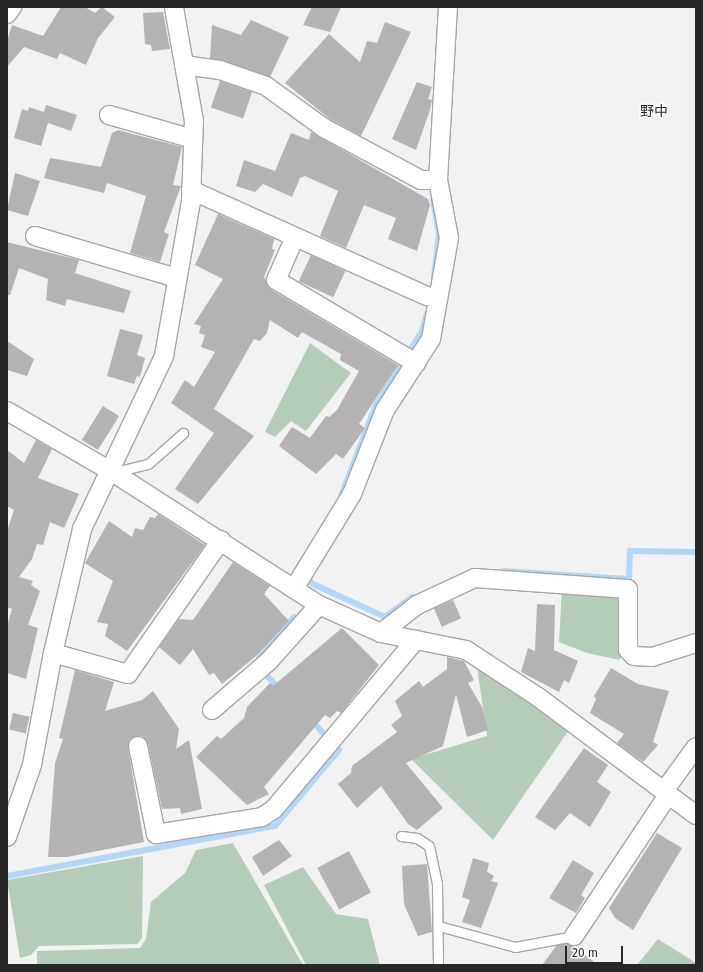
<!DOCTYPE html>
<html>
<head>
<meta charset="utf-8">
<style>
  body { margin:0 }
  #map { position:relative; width:703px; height:972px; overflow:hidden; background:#f2f2f3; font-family:"Fira Sans","Noto Sans JP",sans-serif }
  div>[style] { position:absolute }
  .green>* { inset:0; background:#b6ccbb }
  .stream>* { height:6px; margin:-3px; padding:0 3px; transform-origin:3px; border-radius:3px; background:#b5d7f4 }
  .building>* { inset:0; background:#b4b2b2; transform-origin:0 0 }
  .roads { filter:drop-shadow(1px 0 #a6a6a7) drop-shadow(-1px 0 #a6a6a7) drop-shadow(0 1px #a6a6a7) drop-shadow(0 -1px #a6a6a7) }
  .lane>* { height:9px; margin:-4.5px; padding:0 4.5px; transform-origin:4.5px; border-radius:4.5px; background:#fff }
  .street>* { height:18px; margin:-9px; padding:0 9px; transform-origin:9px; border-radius:9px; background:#fff }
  span { translate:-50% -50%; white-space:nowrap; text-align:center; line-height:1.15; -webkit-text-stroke:3px #fff; paint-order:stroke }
  .neighbourhood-label { font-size:14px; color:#272728 }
  .frame { position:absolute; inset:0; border:8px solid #272728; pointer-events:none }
  .scale { position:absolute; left:565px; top:946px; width:58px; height:18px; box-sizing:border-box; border:2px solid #272728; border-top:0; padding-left:5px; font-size:12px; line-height:14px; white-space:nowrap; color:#272728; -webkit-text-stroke:3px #fff; paint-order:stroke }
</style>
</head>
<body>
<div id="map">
  <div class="green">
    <div style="clip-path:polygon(310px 343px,351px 373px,306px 431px,291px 421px,275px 437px,265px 432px)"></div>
    <div style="clip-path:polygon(562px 589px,621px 595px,620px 660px,587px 653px,559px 642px)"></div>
    <div style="clip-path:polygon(477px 667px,569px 730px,493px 840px,411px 759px,487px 736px)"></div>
    <div style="clip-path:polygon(233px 843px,303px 965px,37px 965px,37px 951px,140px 948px,146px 939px,151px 902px,185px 873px,196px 850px)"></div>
    <div style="clip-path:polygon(143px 856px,142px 938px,137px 944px,39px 946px,31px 955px,20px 958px,7px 880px)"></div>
    <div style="clip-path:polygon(303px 867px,336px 914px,368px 919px,380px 965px,306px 965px,264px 885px)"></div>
    <div style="clip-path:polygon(658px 939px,696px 963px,696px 965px,637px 965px)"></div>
  </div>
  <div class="stream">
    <div style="left:433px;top:200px;width:34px;rotate:80deg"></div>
    <div style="left:439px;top:233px;width:43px;rotate:96.6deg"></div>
    <div style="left:341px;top:496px;width:97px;rotate:-69deg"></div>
    <div style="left:376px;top:405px;width:87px;rotate:-58.1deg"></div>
    <div style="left:422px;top:331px;width:18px;rotate:-74deg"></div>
    <div style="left:503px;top:571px;width:126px;rotate:3.6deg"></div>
    <div style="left:629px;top:579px;width:28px;rotate:-88deg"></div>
    <div style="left:630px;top:551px;width:66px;rotate:0.9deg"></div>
    <div style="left:304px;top:574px;width:13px;rotate:48deg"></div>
    <div style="left:313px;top:584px;width:79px;rotate:24.6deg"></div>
    <div style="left:385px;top:617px;width:34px;rotate:-36deg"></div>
    <div style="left:281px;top:690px;width:21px;rotate:-135deg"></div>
    <div style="left:266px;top:675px;width:18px;rotate:-112deg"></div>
    <div style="left:259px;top:658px;width:54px;rotate:-49.5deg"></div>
    <div style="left:7px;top:876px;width:273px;rotate:-10.6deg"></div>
    <div style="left:275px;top:826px;width:99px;rotate:-49.9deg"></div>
    <div style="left:339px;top:750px;width:40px;rotate:-133deg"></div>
  </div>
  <div class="building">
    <div style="clip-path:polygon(61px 7px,85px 7px,95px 13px,102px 7px,115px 17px,98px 38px,86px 65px,60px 53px,57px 59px,24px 47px,7px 67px,7px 41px,12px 25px,43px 36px)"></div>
    <div style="clip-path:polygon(312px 7px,341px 7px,330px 32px,303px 25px)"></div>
    <div style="clip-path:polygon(163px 12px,170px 49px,152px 51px,151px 45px,145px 44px,143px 13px)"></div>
    <div style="clip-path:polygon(251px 20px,289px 37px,270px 77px,210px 58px,212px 25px,241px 35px)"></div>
    <div style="clip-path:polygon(385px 22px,411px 32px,361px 136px,330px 119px,285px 83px,329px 34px,360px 62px,367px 41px,377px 43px)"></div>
    <div style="left:220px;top:81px;width:34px;height:28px;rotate:19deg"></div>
    <div style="clip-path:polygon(417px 82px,432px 87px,428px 99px,432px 100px,430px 110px,416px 150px,392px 139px)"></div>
    <div style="clip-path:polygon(46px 105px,77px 115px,71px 131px,48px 123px,41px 146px,14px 138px,22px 109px,28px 111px,29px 107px,44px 112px)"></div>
    <div style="clip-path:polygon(118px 130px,182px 147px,173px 185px,181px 186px,164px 232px,169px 234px,160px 262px,130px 253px,146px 196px,107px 183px,104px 193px,44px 178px,50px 158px,101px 167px,112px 133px)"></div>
    <div style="clip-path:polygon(311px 132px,428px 199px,430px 205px,417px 251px,388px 239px,396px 218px,364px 205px,346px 248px,320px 236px,338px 191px,305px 176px,300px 178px,292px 197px,263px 184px,255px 192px,236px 186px,244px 160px,275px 171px,291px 133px,309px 140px)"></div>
    <div style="clip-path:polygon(15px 173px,40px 181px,28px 216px,7px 210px)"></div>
    <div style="clip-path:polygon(218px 214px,274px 239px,272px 249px,275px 250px,264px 277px,270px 289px,398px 365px,359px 424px,365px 428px,343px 459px,336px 454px,316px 474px,279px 446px,292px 427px,310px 438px,326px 416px,329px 417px,337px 410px,359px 371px,340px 360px,341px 354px,302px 332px,298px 338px,270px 320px,267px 333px,260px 341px,254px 339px,214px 409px,254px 436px,198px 504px,175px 489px,214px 433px,171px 403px,185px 380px,194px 387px,215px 352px,201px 347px,205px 335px,199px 333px,201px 326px,194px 324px,223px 279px,195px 265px)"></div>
    <div style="clip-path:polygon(7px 242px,79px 260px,75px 273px,131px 291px,124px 313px,67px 299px,65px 306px,46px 300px,48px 279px,19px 268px,10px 295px,7px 295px)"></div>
    <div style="left:311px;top:255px;width:38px;height:29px;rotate:25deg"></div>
    <div style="clip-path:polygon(120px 329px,143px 335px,137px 355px,145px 358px,140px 377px,137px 376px,134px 384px,107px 376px)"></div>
    <div style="clip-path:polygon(7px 341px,34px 359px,27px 376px,7px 370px)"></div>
    <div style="left:103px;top:406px;width:19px;height:40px;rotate:32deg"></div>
    <div style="clip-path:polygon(36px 440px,52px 449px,38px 478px,79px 494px,64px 528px,50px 522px,43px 545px,37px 544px,32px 559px,19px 577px,33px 581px,31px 585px,40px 591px,28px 625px,38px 628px,26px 679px,7px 673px,7px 626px,12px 609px,7px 607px,7px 531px,14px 510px,7px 506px,7px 450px,24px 463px)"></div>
    <div style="clip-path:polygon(158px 514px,205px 545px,127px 651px,105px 636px,108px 624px,97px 622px,113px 581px,85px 563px,109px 521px,132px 537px,135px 528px,143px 530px,150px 517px,155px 518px)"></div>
    <div style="clip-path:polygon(233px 562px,270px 586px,264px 594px,289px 621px,256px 656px,222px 684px,214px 673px,209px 675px,193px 649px,180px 665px,159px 647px,179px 619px,193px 620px)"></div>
    <div style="left:453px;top:600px;width:20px;height:21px;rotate:66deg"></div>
    <div style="clip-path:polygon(537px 604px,555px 605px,554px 650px,578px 661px,569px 683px,564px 680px,559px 692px,521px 672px,528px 648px,535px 651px)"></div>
    <div style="clip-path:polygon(342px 628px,379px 665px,341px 713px,337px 711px,330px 718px,325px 715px,264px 787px,269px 794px,247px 805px,196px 757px,217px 736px,221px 739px,244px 718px,247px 707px,270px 683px,273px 686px)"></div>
    <div style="clip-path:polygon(447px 657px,464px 661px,474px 680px,468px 683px,482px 707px,488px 730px,467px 737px,456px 694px,443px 746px,406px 763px,443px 808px,417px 830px,408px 824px,381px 786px,357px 808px,338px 784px,351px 773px,352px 766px,397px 732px,391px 725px,402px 716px,395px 701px,419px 681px,423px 687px,447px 669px)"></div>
    <div style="clip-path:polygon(611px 668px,638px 684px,669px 691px,653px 742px,658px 745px,643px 762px,617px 743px,624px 734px,590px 713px,596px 699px,594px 696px)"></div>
    <div style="clip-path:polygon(75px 670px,114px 682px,105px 711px,142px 700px,153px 691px,179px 729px,176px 749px,189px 740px,202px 809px,181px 814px,180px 808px,162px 809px,148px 744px,142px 736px,136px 736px,128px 748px,144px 842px,67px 857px,48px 857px,55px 763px,63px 739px,59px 738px)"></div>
    <div style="left:13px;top:713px;width:17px;height:17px;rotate:13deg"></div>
    <div style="clip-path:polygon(584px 748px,608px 765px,597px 782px,611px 792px,590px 827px,570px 813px,555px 830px,535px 817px)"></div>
    <div style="clip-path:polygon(657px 833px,682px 848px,633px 930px,615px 918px,609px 908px)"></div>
    <div style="clip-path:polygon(279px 840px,292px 856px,263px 876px,252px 857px)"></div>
    <div style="left:349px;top:851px;width:47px;height:36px;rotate:62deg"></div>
    <div style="clip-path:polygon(473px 858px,489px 863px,487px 872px,494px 876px,491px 881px,498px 883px,481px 928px,462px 922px,470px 900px,462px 897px)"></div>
    <div style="clip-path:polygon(573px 860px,594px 873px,581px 895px,585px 898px,576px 913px,549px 898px)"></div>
    <div style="clip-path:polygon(427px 864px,432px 932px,418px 936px,404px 904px,402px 866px)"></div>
    <div style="clip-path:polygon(567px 943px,574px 946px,598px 965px,542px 965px,557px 945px)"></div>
  </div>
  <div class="roads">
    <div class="lane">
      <div style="left:115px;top:472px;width:34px;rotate:-14deg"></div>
      <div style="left:148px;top:464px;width:47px;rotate:-41.5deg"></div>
      <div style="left:401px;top:836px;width:16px;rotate:7deg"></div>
      <div style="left:417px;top:838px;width:14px;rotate:34deg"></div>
      <div style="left:429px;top:846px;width:39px;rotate:78deg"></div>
      <div style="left:437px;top:884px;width:81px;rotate:89.3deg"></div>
      <div style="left:439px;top:926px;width:79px;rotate:15.4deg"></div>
      <div style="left:515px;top:947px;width:60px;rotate:-10.6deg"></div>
    </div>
    <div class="street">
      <div style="left:7px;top:14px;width:9px;rotate:-54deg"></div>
      <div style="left:184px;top:65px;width:36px;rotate:8deg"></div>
      <div style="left:220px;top:70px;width:49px;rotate:19.2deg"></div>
      <div style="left:266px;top:86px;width:72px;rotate:35.9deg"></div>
      <div style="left:324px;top:128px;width:110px;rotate:28.2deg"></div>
      <div style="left:421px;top:180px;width:17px"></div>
      <div style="left:109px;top:115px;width:87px;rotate:15.9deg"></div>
      <div style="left:191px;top:190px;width:259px;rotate:24.2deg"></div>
      <div style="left:35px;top:236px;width:148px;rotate:16.5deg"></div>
      <div style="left:295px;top:237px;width:47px;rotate:113.8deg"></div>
      <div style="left:276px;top:280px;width:163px;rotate:30.7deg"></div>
      <div style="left:7px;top:411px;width:124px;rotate:30.1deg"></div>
      <div style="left:114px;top:473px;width:244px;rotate:32.8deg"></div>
      <div style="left:319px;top:605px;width:68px;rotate:24.3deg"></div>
      <div style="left:381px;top:633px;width:87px;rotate:11.3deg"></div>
      <div style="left:466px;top:650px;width:86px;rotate:33.1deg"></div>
      <div style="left:538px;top:697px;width:197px;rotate:36.8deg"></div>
      <div style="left:295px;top:587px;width:109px;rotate:-58.5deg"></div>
      <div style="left:352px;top:494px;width:90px;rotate:-68.6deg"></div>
      <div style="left:385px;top:410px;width:85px;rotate:-57.1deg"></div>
      <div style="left:431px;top:339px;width:103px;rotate:-79.9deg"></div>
      <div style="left:449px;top:238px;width:59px;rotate:-100.7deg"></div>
      <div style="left:438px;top:180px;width:173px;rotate:-86.7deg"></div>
      <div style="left:381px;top:633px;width:46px;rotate:-37.9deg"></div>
      <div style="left:417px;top:605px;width:64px;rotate:-25deg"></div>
      <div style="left:475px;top:578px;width:153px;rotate:4.1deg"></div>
      <div style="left:628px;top:589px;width:61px;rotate:90deg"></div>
      <div style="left:628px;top:650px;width:8px;rotate:45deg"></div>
      <div style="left:634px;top:656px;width:18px;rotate:3deg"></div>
      <div style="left:652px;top:657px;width:46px;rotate:-17.7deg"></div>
      <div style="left:53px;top:653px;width:78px;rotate:15.6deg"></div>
      <div style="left:128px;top:674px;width:163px;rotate:-55.2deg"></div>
      <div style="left:212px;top:710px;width:75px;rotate:-40.7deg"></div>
      <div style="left:269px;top:661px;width:75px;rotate:-48.2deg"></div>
      <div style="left:138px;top:746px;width:90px;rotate:78.4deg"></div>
      <div style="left:156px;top:834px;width:107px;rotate:-9.1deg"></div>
      <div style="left:262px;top:817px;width:14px;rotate:-34deg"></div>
      <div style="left:274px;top:809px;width:221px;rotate:-50deg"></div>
      <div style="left:664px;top:791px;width:54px;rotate:-54deg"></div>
      <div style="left:7px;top:837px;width:76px;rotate:-70.9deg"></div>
      <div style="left:32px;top:765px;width:114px;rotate:-79.4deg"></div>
      <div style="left:53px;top:653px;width:127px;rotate:-76.8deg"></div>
      <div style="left:82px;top:529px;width:191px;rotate:-64.6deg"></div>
      <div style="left:164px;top:356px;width:157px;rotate:-80.1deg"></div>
      <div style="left:191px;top:201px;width:80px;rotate:-87.9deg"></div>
      <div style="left:194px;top:121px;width:116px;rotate:-100deg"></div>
      <div style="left:574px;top:936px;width:169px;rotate:-56.3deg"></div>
    </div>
  </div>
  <div class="neighbourhood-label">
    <span style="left:654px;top:112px">野中</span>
  </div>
  <div class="frame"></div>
  <div class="scale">20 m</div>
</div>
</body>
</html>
